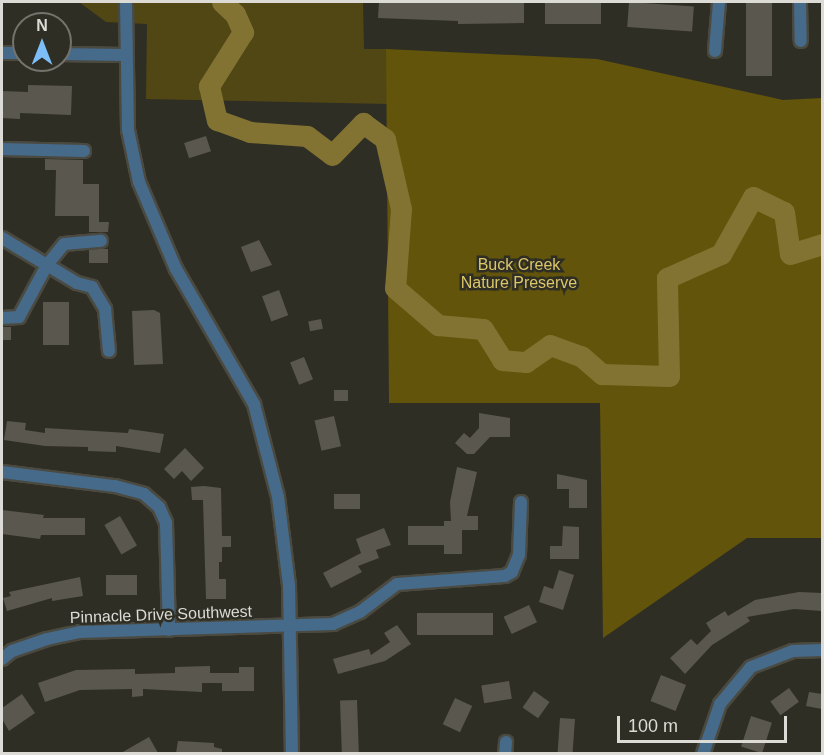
<!DOCTYPE html>
<html>
<head>
<meta charset="utf-8">
<style>
  body { margin:0 }
  #map { position:relative; width:824px; height:755px; overflow:hidden; background:#2f2e25; font-family:Arial,sans-serif }
  div>[style] { position:absolute }
  .green>* { inset:0; background:#514714 }
  .forest>* { inset:0; background:#62540a }
  .river>* { height:21px; margin:-10.5px; padding:0 10.5px; transform-origin:10.5px; border-radius:10.5px; background:#827332 }
  .building>* { inset:0; background:#5a584e; transform-origin:0 0 }
  .roads { filter:drop-shadow(2px 0 #4b4a41) drop-shadow(-2px 0 #4b4a41) drop-shadow(0 2px #4b4a41) drop-shadow(0 -2px #4b4a41) }
  .minor>* { height:12px; margin:-6px; padding:0 6px; transform-origin:6px; border-radius:6px; background:#466a8a }
  span { translate:-50% -50%; white-space:nowrap; text-align:center; line-height:1.15; -webkit-text-stroke:5px #2f2e25; paint-order:stroke }
  .park-label { font-size:16px; color:#dbc668 }
  .street-label { font-size:16px; color:#dcdbd6 }
  .frame { position:absolute; inset:0; border:3px solid #dcdbd6; pointer-events:none }
  .north { position:absolute; left:12px; top:12px; width:60px; height:60px; box-sizing:border-box; background:#2f2e25; border:2px solid #74736c; border-radius:50%; rotate:0deg; font-size:16px; font-weight:700; line-height:24px; text-align:center; color:#dcdbd6 }
  .north::after { content:''; display:block; margin:auto; width:21px; height:27px; background:#7dbef9; clip-path:polygon(50% 0,100% 100%,50% 72%,0 100%) }
  .scale { position:absolute; left:617px; top:716px; width:170px; height:27px; box-sizing:border-box; border:3px solid #dcdbd6; border-top:0; padding-left:8px; font-size:18px; line-height:21px; white-space:nowrap; color:#dcdbd6; -webkit-text-stroke:4px #2f2e25; paint-order:stroke }
</style>
</head>
<body>
<div id="map">
  <div class="green">
    <div style="clip-path:polygon(79px 2px,363px 2px,364px 49px,386px 49px,388px 66px,444px 66px,448px 145px,809px 145px,808px 105px,822px 105px,822px 538px,747px 538px,746px 402px,389px 403px,389px 104px,146px 99px,147px 24px,106px 22px)"></div>
  </div>
  <div class="forest">
    <div style="clip-path:polygon(386px 49px,597px 59px,783px 100px,822px 98px,822px 538px,747px 538px,603px 638px,600px 403px,389px 403px)"></div>
  </div>
  <div class="river">
    <div style="left:222px;top:2px;width:18px;rotate:43deg"></div>
    <div style="left:235px;top:14px;width:20px;rotate:66deg"></div>
    <div style="left:243px;top:32px;width:64px;rotate:122.2deg"></div>
    <div style="left:209px;top:86px;width:35px;rotate:77deg"></div>
    <div style="left:217px;top:120px;width:35px;rotate:20deg"></div>
    <div style="left:250px;top:132px;width:57px;rotate:4deg"></div>
    <div style="left:307px;top:136px;width:31px;rotate:37deg"></div>
    <div style="left:332px;top:155px;width:45px;rotate:-45.9deg"></div>
    <div style="left:363px;top:123px;width:27px;rotate:36deg"></div>
    <div style="left:385px;top:139px;width:72px;rotate:77.1deg"></div>
    <div style="left:401px;top:209px;width:79px;rotate:94.3deg"></div>
    <div style="left:395px;top:288px;width:57px;rotate:40.7deg"></div>
    <div style="left:438px;top:325px;width:45px;rotate:5.1deg"></div>
    <div style="left:483px;top:329px;width:36px;rotate:58deg"></div>
    <div style="left:502px;top:360px;width:24px;rotate:5deg"></div>
    <div style="left:526px;top:362px;width:29px;rotate:-35deg"></div>
    <div style="left:550px;top:345px;width:33px;rotate:20deg"></div>
    <div style="left:581px;top:356px;width:28px;rotate:41deg"></div>
    <div style="left:602px;top:374px;width:67px;rotate:1.7deg"></div>
    <div style="left:669px;top:376px;width:98px;rotate:-91.2deg"></div>
    <div style="left:667px;top:278px;width:59px;rotate:-24deg"></div>
    <div style="left:721px;top:254px;width:65px;rotate:-60.7deg"></div>
    <div style="left:753px;top:197px;width:34px;rotate:26deg"></div>
    <div style="left:784px;top:212px;width:42px;rotate:81.9deg"></div>
    <div style="left:790px;top:254px;width:34px;rotate:-17deg"></div>
  </div>
  <div class="building">
    <div style="clip-path:polygon(379px 2px,524px 2px,524px 23px,458px 24px,458px 21px,378px 18px)"></div>
    <div style="left:545px;top:2px;width:56px;height:22px"></div>
    <div style="left:629px;top:2px;width:65px;height:25px;rotate:4deg"></div>
    <div style="left:746px;top:2px;width:26px;height:74px"></div>
    <div style="clip-path:polygon(28px 85px,72px 86px,71px 115px,20px 113px,20px 119px,2px 118px,2px 91px,28px 92px)"></div>
    <div style="left:206px;top:136px;width:16px;height:23px;rotate:72deg"></div>
    <div style="clip-path:polygon(45px 159px,83px 160px,83px 184px,99px 184px,99px 222px,109px 222px,108px 232px,89px 232px,89px 216px,55px 216px,56px 170px,45px 170px)"></div>
    <div style="clip-path:polygon(259px 240px,272px 265px,251px 272px,241px 247px)"></div>
    <div style="left:108px;top:249px;width:14px;height:19px;rotate:90deg"></div>
    <div style="left:279px;top:290px;width:27px;height:18px;rotate:70deg"></div>
    <div style="left:43px;top:302px;width:26px;height:43px"></div>
    <div style="clip-path:polygon(154px 310px,160px 313px,163px 364px,134px 365px,132px 311px)"></div>
    <div style="left:321px;top:319px;width:10px;height:13px;rotate:79deg"></div>
    <div style="left:2px;top:327px;width:9px;height:13px"></div>
    <div style="left:304px;top:357px;width:24px;height:15px;rotate:68deg"></div>
    <div style="left:334px;top:390px;width:14px;height:11px"></div>
    <div style="clip-path:polygon(479px 413px,510px 418px,510px 437px,490px 437px,474px 454px,467px 454px,455px 443px,464px 433px,470px 438px,479px 428px)"></div>
    <div style="left:334px;top:416px;width:31px;height:20px;rotate:77deg"></div>
    <div style="clip-path:polygon(7px 421px,26px 423px,25px 430px,45px 433px,45px 428px,128px 433px,129px 429px,164px 434px,160px 453px,116px 446px,116px 452px,88px 451px,88px 447px,45px 446px,4px 440px)"></div>
    <div style="clip-path:polygon(185px 448px,204px 468px,191px 481px,182px 471px,174px 479px,164px 469px)"></div>
    <div style="clip-path:polygon(457px 467px,477px 472px,467px 516px,478px 516px,478px 530px,462px 530px,462px 554px,444px 554px,444px 545px,408px 545px,408px 526px,444px 526px,444px 521px,451px 521px,450px 502px)"></div>
    <div style="clip-path:polygon(557px 474px,587px 480px,587px 508px,569px 508px,569px 489px,557px 489px)"></div>
    <div style="clip-path:polygon(204px 486px,221px 488px,222px 536px,231px 536px,231px 547px,222px 547px,222px 562px,219px 562px,219px 579px,226px 579px,226px 599px,206px 599px,203px 500px,192px 500px,191px 487px)"></div>
    <div style="left:334px;top:494px;width:26px;height:15px"></div>
    <div style="clip-path:polygon(2px 510px,44px 515px,43px 518px,85px 518px,85px 535px,41px 535px,40px 539px,2px 534px)"></div>
    <div style="left:120px;top:516px;width:34px;height:18px;rotate:60deg"></div>
    <div style="clip-path:polygon(563px 526px,579px 527px,579px 559px,550px 559px,550px 546px,562px 546px)"></div>
    <div style="clip-path:polygon(384px 528px,391px 545px,376px 550px,379px 558px,358px 566px,362px 572px,331px 588px,323px 573px,361px 553px,356px 539px)"></div>
    <div style="clip-path:polygon(559px 570px,574px 575px,563px 610px,539px 602px,544px 586px,553px 589px)"></div>
    <div style="left:106px;top:575px;width:31px;height:20px"></div>
    <div style="clip-path:polygon(80px 577px,83px 596px,52px 601px,52px 598px,7px 611px,3px 598px,11px 596px,9px 592px)"></div>
    <div style="clip-path:polygon(799px 592px,822px 593px,822px 611px,794px 609px,747px 617px,750px 621px,712px 645px,685px 674px,670px 658px,691px 639px,697px 645px,711px 631px,706px 623px,725px 611px,728px 616px,755px 600px)"></div>
    <div style="left:529px;top:605px;width:19px;height:28px;rotate:65deg"></div>
    <div style="left:493px;top:613px;width:22px;height:76px;rotate:90deg"></div>
    <div style="clip-path:polygon(397px 625px,411px 644px,385px 661px,338px 674px,333px 659px,369px 649px,371px 655px,390px 642px,384px 633px)"></div>
    <div style="clip-path:polygon(210px 666px,210px 673px,239px 673px,239px 667px,254px 667px,254px 691px,222px 691px,222px 683px,202px 683px,202px 692px,143px 689px,143px 696px,132px 697px,132px 689px,80px 690px,45px 702px,38px 683px,76px 670px,135px 669px,135px 674px,175px 673px,175px 667px)"></div>
    <div style="left:661px;top:675px;width:27px;height:28px;rotate:22deg"></div>
    <div style="left:509px;top:681px;width:18px;height:28px;rotate:81deg"></div>
    <div style="left:789px;top:688px;width:17px;height:23px;rotate:54deg"></div>
    <div style="left:534px;top:691px;width:19px;height:20px;rotate:35deg"></div>
    <div style="clip-path:polygon(809px 692px,822px 694px,822px 709px,806px 706px)"></div>
    <div style="clip-path:polygon(22px 694px,35px 713px,9px 731px,2px 719px,2px 708px)"></div>
    <div style="left:455px;top:698px;width:19px;height:29px;rotate:25deg"></div>
    <div style="left:357px;top:700px;width:53px;height:17px;rotate:88deg"></div>
    <div style="left:751px;top:716px;width:22px;height:32px;rotate:18deg"></div>
    <div style="left:560px;top:718px;width:15px;height:35px;rotate:4deg"></div>
    <div style="clip-path:polygon(149px 737px,158px 753px,121px 753px)"></div>
    <div style="clip-path:polygon(178px 741px,214px 743px,214px 747px,222px 749px,222px 753px,176px 753px)"></div>
  </div>
  <div class="roads">
    <div class="minor">
      <div style="left:126px;top:2px;width:128px;rotate:89.1deg"></div>
      <div style="left:128px;top:130px;width:53px;rotate:78.1deg"></div>
      <div style="left:139px;top:182px;width:95px;rotate:67deg"></div>
      <div style="left:176px;top:269px;width:156px;rotate:60deg"></div>
      <div style="left:254px;top:404px;width:96px;rotate:75.5deg"></div>
      <div style="left:278px;top:497px;width:89px;rotate:82.9deg"></div>
      <div style="left:289px;top:585px;width:169px;rotate:89deg"></div>
      <div style="left:800px;top:2px;width:39px;rotate:89deg"></div>
      <div style="left:715px;top:51px;width:49px;rotate:-85.3deg"></div>
      <div style="left:2px;top:53px;width:22px"></div>
      <div style="left:60px;top:54px;width:64px;rotate:0.9deg"></div>
      <div style="left:2px;top:149px;width:82px;rotate:1.4deg"></div>
      <div style="left:2px;top:238px;width:87px;rotate:31deg"></div>
      <div style="left:77px;top:283px;width:16px;rotate:15deg"></div>
      <div style="left:92px;top:287px;width:26px;rotate:59deg"></div>
      <div style="left:105px;top:309px;width:42px;rotate:84.6deg"></div>
      <div style="left:2px;top:318px;width:17px;rotate:-3deg"></div>
      <div style="left:19px;top:317px;width:59px;rotate:-61.7deg"></div>
      <div style="left:47px;top:265px;width:27px;rotate:-51deg"></div>
      <div style="left:64px;top:244px;width:37px;rotate:-5deg"></div>
      <div style="left:2px;top:472px;width:114px;rotate:7.1deg"></div>
      <div style="left:115px;top:486px;width:30px;rotate:15deg"></div>
      <div style="left:144px;top:494px;width:20px;rotate:41deg"></div>
      <div style="left:159px;top:507px;width:17px;rotate:66deg"></div>
      <div style="left:166px;top:523px;width:107px;rotate:88.4deg"></div>
      <div style="left:2px;top:659px;width:13px;rotate:-39deg"></div>
      <div style="left:12px;top:651px;width:37px;rotate:-19deg"></div>
      <div style="left:47px;top:639px;width:34px;rotate:-12deg"></div>
      <div style="left:80px;top:632px;width:253px;rotate:-1.8deg"></div>
      <div style="left:333px;top:624px;width:30px;rotate:-24deg"></div>
      <div style="left:360px;top:612px;width:46px;rotate:-37.1deg"></div>
      <div style="left:397px;top:584px;width:108px;rotate:-4.2deg"></div>
      <div style="left:505px;top:576px;width:8px;rotate:-30deg"></div>
      <div style="left:512px;top:572px;width:18px;rotate:-68deg"></div>
      <div style="left:519px;top:555px;width:53px;rotate:-87.8deg"></div>
      <div style="left:505px;top:754px;width:12px;rotate:-85deg"></div>
      <div style="left:703px;top:754px;width:53px;rotate:-71.2deg"></div>
      <div style="left:720px;top:704px;width:48px;rotate:-50deg"></div>
      <div style="left:751px;top:667px;width:45px;rotate:-20.9deg"></div>
      <div style="left:793px;top:651px;width:29px;rotate:-2deg"></div>
    </div>
  </div>
  <div class="park-label">
    <span style="left:519px;top:274px">Buck Creek<br>Nature Preserve</span>
  </div>
  <div class="street-label">
    <span style="left:161px;top:615px;rotate:-2deg">Pinnacle Drive Southwest</span>
  </div>
  <div class="frame"></div>
  <div class="north">N</div>
  <div class="scale">100 m</div>
</div>
</body>
</html>
